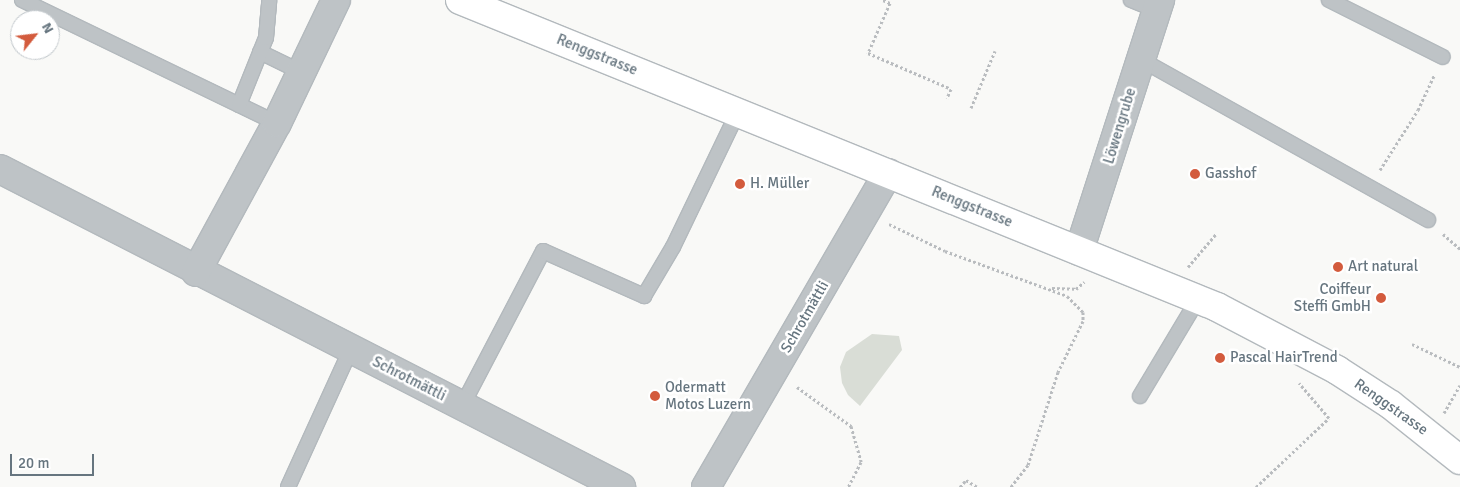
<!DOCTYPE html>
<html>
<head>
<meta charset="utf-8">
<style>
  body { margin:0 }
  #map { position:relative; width:1460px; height:487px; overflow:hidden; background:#f9f9f7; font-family:Signika,sans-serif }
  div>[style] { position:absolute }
  .green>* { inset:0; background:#d9ddd6 }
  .path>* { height:3px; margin-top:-1.5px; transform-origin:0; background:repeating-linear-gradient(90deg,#b9bcbf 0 2.5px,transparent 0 5px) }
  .roads { filter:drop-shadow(1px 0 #b3b9bd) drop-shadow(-1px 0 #b3b9bd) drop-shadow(0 1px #b3b9bd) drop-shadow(0 -1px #b3b9bd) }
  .service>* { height:14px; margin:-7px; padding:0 7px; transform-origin:7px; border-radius:7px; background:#bec3c6 }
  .minor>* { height:28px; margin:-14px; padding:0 14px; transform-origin:14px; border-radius:14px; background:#bec3c6 }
  .secondary>* { height:28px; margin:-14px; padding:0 14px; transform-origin:14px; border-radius:14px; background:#fff }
  .dots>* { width:14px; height:14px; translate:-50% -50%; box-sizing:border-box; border:2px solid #fff; border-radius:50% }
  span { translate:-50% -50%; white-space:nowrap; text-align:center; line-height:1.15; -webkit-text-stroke:5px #fff; paint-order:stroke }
  .street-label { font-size:15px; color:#66757f }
  .poi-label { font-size:15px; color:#66757f }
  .left { translate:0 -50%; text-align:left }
  .right { translate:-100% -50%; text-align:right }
  .north { position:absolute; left:10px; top:10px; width:50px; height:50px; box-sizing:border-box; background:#fff; border:1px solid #c2c8cc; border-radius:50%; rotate:61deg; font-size:14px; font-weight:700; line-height:20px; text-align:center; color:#66757f }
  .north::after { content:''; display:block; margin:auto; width:18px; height:22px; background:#d35b3d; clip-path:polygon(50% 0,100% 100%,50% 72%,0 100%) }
  .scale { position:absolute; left:10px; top:454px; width:84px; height:22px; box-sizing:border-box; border:2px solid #66757f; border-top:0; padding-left:6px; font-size:15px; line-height:18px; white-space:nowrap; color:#66757f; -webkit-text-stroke:4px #fff; paint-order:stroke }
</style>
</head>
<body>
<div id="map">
  <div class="green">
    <div style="clip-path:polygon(872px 334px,899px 336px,902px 350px,860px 406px,848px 395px,842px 383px,840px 367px,846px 352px)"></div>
  </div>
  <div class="path">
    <div style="left:883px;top:0;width:8px;rotate:23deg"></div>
    <div style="left:890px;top:3px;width:55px;rotate:113.7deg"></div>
    <div style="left:868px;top:53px;width:90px;rotate:23.4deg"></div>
    <div style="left:951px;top:89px;width:10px;rotate:114deg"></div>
    <div style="left:971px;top:108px;width:62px;rotate:-67.2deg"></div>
    <div style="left:1380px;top:170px;width:71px;rotate:-57.7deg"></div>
    <div style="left:1418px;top:110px;width:38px;rotate:-65deg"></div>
    <div style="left:889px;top:224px;width:62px;rotate:25.7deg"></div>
    <div style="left:945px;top:251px;width:130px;rotate:20.2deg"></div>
    <div style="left:1067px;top:296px;width:23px;rotate:45deg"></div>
    <div style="left:1083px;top:312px;width:9px;rotate:90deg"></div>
    <div style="left:1083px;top:321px;width:57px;rotate:116.1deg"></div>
    <div style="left:1058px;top:372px;width:98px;rotate:107.9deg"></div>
    <div style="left:1028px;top:465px;width:28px;rotate:128deg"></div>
    <div style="left:1443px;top:234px;width:23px;rotate:41deg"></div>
    <div style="left:1188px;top:267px;width:43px;rotate:-49.7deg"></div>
    <div style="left:1052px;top:288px;width:24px;rotate:2deg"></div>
    <div style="left:1076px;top:289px;width:11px;rotate:-41deg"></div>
    <div style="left:1412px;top:344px;width:53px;rotate:25.6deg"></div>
    <div style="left:797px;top:387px;width:67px;rotate:35.8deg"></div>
    <div style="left:851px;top:426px;width:37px;rotate:74deg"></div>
    <div style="left:861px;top:462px;width:28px;rotate:117deg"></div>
    <div style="left:1444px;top:413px;width:32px;rotate:-60deg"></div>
    <div style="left:960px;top:487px;width:9px;rotate:-49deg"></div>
    <div style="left:966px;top:480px;width:13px;rotate:32deg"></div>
    <div style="left:1256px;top:487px;width:100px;rotate:-43.4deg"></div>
    <div style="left:1329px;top:418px;width:46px;rotate:-130.6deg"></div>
  </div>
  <div class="roads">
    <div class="service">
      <div style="left:22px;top:0;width:283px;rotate:25.8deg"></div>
      <div style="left:1131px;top:0;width:29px;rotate:22deg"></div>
      <div style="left:1329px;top:0;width:127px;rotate:26.6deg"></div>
      <div style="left:260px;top:52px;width:46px;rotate:26deg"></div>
      <div style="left:1140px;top:59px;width:330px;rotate:29.2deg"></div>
      <div style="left:239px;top:105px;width:72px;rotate:-68.1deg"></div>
      <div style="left:266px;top:38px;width:38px;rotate:-85deg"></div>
      <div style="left:1140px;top:396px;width:113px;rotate:-59.1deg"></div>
      <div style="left:462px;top:406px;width:175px;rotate:-62.4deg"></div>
      <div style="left:543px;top:251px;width:111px;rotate:24deg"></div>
      <div style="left:644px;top:296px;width:57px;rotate:-59.4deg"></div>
      <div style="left:673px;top:247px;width:150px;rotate:-64.3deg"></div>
      <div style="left:288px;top:487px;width:152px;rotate:-65.5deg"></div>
    </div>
    <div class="minor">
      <div style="left:0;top:169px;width:698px;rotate:27.12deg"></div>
      <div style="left:1079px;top:251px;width:264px;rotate:-72.1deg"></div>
      <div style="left:196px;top:272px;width:170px;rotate:-61.5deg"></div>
      <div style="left:277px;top:123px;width:136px;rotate:-64.4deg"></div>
      <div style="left:706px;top:487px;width:363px;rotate:-59.9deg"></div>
    </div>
    <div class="secondary">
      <div style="left:460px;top:0;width:817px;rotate:22.07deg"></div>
      <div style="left:1217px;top:307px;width:136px;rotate:27.7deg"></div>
      <div style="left:1337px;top:370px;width:64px;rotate:32.9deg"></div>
      <div style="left:1391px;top:405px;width:88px;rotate:38.6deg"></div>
    </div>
  </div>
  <div class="dots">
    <div style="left:1195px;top:174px;background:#d35b3d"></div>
    <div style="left:740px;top:184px;background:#d35b3d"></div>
    <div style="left:1338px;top:267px;background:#d35b3d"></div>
    <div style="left:1381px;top:298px;background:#d35b3d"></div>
    <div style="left:1220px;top:358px;background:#d35b3d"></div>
    <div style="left:655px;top:396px;background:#d35b3d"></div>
  </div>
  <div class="street-label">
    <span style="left:597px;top:55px;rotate:22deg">Renggstrasse</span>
    <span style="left:1120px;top:126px;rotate:-73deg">Löwengrube</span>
    <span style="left:972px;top:207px;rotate:22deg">Renggstrasse</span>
    <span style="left:805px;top:317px;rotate:-60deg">Schrotmättli</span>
    <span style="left:409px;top:379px;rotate:27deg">Schrotmättli</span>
    <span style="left:1391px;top:407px;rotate:35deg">Renggstrasse</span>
  </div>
  <div class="poi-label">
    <span class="left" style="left:1205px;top:174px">Gasshof</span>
    <span class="left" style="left:750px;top:184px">H. Müller</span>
    <span class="left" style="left:1348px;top:267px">Art natural</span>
    <span class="right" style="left:1371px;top:298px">Coiffeur<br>Steffi GmbH</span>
    <span class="left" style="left:1230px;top:358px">Pascal HairTrend</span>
    <span class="left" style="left:665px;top:396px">Odermatt<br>Motos Luzern</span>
  </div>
  <div class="north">N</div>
  <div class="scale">20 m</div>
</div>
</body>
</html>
